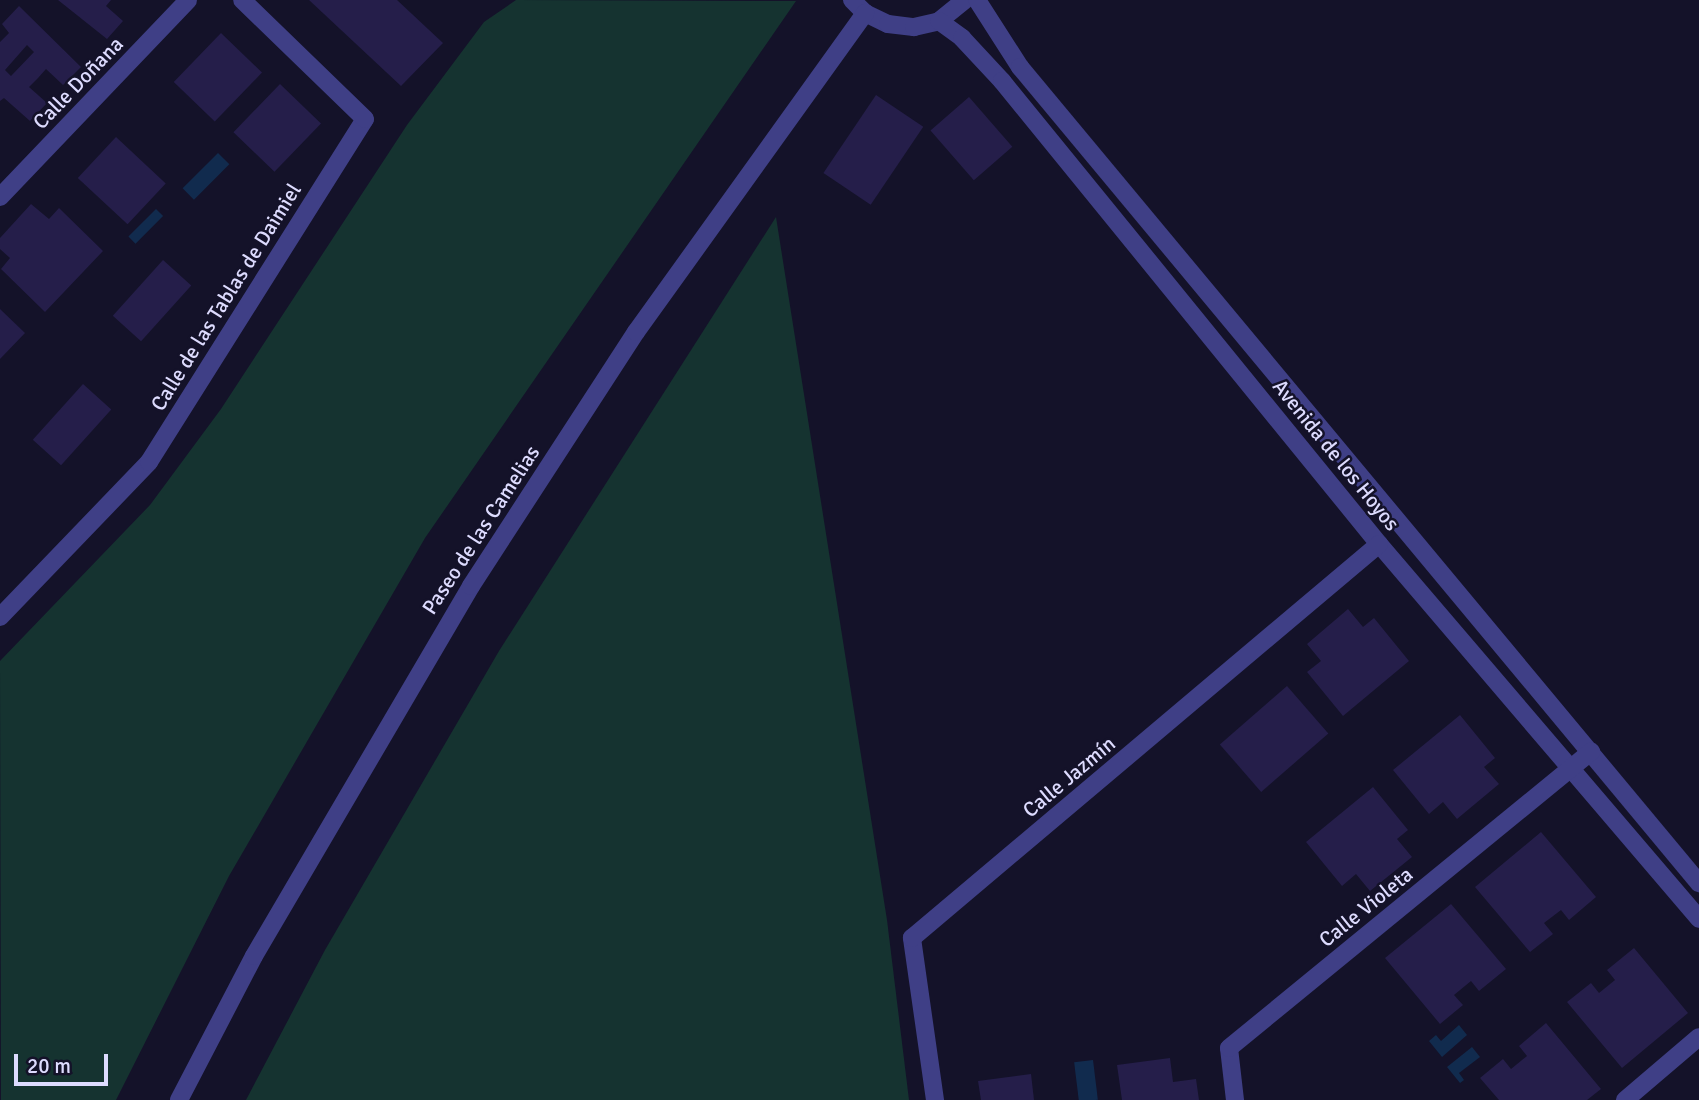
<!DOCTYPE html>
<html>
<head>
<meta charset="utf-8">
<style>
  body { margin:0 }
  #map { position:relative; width:1699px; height:1100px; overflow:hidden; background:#141229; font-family:Signika,sans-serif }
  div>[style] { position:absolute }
  .green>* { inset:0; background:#153330 }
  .water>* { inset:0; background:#112b4e; transform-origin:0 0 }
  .building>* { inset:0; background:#251e4a; transform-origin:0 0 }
  .minor>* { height:18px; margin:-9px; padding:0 9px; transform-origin:9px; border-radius:9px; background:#3f3f86 }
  span { translate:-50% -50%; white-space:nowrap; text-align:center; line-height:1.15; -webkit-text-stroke:5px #141229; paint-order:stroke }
  .street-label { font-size:21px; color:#dddbfe }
  .scale { position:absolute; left:14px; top:1054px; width:94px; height:32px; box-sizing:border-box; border:4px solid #dddbfe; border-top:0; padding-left:9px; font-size:21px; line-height:24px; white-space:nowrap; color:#dddbfe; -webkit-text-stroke:5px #141229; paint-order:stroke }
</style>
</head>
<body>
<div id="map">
  <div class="green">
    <div style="clip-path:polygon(516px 0,796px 1px,425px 538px,229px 876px,116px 1100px,1px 1100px,0 661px,150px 505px,221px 409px,407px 125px,484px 22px)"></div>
    <div style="clip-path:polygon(776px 217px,887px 920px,909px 1100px,246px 1100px,325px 950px,499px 651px)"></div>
  </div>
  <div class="water">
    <div style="left:218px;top:153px;width:16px;height:50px;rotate:45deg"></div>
    <div style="left:156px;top:209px;width:10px;height:39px;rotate:45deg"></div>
    <div style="clip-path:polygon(1459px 1025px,1467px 1035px,1442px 1057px,1429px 1041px,1436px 1035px,1441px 1041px)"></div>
    <div style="clip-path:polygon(1472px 1047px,1480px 1057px,1459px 1073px,1464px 1080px,1460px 1083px,1447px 1067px)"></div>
    <div style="left:1093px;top:1060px;width:40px;height:19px;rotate:83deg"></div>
  </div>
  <div class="building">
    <div style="clip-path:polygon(58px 0,111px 0,106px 6px,123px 21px,107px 39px)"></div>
    <div style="clip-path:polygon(309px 0,397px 0,443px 43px,401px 86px)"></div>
    <div style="clip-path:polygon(evenodd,19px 6px,81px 67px,63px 85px,46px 69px,38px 78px,29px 87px,47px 103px,30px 121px,4px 98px,0 101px,0 42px,9px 33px,2px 24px,19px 6px,27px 45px,34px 52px,11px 76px,5px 70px,27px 45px)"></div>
    <div style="left:221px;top:33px;width:57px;height:68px;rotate:44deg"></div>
    <div style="left:280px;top:84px;width:57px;height:67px;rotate:44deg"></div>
    <div style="left:876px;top:95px;width:57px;height:94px;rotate:34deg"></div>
    <div style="left:969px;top:97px;width:66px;height:51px;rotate:49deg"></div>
    <div style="left:116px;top:137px;width:68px;height:56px;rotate:43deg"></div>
    <div style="clip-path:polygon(31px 204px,49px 219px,59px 208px,103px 251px,45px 312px,1px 269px,10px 258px,0 249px,0 238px)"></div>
    <div style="left:163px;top:260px;width:38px;height:75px;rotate:42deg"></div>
    <div style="clip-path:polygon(0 309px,25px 333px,0 359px)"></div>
    <div style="left:83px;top:384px;width:38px;height:75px;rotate:42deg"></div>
    <div style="clip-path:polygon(1348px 609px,1363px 627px,1374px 618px,1409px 661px,1343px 716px,1307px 672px,1321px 661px,1307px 644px)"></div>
    <div style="left:1287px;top:686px;width:63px;height:89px;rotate:49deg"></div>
    <div style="clip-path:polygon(1460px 715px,1495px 758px,1484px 767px,1499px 784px,1457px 819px,1443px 802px,1429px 814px,1393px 770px)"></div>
    <div style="clip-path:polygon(1373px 787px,1408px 830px,1397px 839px,1412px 857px,1370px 891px,1356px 874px,1342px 886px,1306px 842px)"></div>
    <div style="clip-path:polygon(1541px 832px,1596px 897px,1569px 920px,1561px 910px,1544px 923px,1553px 934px,1530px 952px,1475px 887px)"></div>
    <div style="clip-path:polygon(1451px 904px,1506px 969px,1479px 991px,1471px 981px,1454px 995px,1463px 1005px,1440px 1024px,1385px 958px)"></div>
    <div style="clip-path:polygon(1634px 948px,1688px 1013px,1622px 1068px,1567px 1002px,1591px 983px,1599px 993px,1615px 980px,1607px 970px)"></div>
    <div style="clip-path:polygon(1546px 1023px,1601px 1089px,1587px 1100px,1499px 1100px,1480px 1078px,1503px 1059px,1511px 1069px,1527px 1056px,1519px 1046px)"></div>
    <div style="clip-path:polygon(1170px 1058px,1173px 1082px,1196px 1079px,1199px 1100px,1122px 1100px,1117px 1065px)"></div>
    <div style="clip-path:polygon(1031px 1074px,1034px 1100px,981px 1100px,978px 1081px)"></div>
  </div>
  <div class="minor">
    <div style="left:852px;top:0;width:18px;rotate:45deg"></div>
    <div style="left:865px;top:13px;width:25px;rotate:26deg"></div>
    <div style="left:888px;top:24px;width:26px;rotate:7deg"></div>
    <div style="left:914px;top:27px;width:26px;rotate:-13deg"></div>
    <div style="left:939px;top:21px;width:33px;rotate:-39deg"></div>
    <div style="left:977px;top:0;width:80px;rotate:57.3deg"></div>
    <div style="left:1020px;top:67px;width:1062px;rotate:50.24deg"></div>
    <div style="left:939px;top:21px;width:29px;rotate:36deg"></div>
    <div style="left:962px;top:38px;width:59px;rotate:47.1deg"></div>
    <div style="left:1002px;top:81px;width:597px;rotate:50.85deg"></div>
    <div style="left:1379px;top:544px;width:493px;rotate:49.5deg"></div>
    <div style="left:0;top:197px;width:272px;rotate:-46.3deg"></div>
    <div style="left:0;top:617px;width:215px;rotate:-46.1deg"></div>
    <div style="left:149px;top:462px;width:405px;rotate:-57.8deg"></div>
    <div style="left:365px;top:119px;width:171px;rotate:-135.9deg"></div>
    <div style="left:179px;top:1100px;width:162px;rotate:-62.5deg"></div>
    <div style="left:254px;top:956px;width:429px;rotate:-59.6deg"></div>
    <div style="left:471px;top:586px;width:303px;rotate:-57deg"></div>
    <div style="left:636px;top:332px;width:393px;rotate:-54.3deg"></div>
    <div style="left:935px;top:1100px;width:164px;rotate:-98.1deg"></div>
    <div style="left:912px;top:938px;width:611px;rotate:-40.15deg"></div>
    <div style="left:1235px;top:1100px;width:52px;rotate:-96.6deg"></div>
    <div style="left:1229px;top:1048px;width:468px;rotate:-39.3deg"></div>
    <div style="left:1625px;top:1100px;width:97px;rotate:-40.4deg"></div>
  </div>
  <div class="street-label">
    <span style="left:78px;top:83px;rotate:-46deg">Calle Doñana</span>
    <span style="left:226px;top:297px;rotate:-58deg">Calle de las Tablas de Daimiel</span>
    <span style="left:1336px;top:455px;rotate:51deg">Avenida de los Hoyos</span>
    <span style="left:481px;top:530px;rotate:-57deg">Paseo de las Camelias</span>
    <span style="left:1069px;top:777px;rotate:-40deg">Calle Jazmín</span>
    <span style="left:1366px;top:907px;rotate:-39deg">Calle Violeta</span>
  </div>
  <div class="scale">20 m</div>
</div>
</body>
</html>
